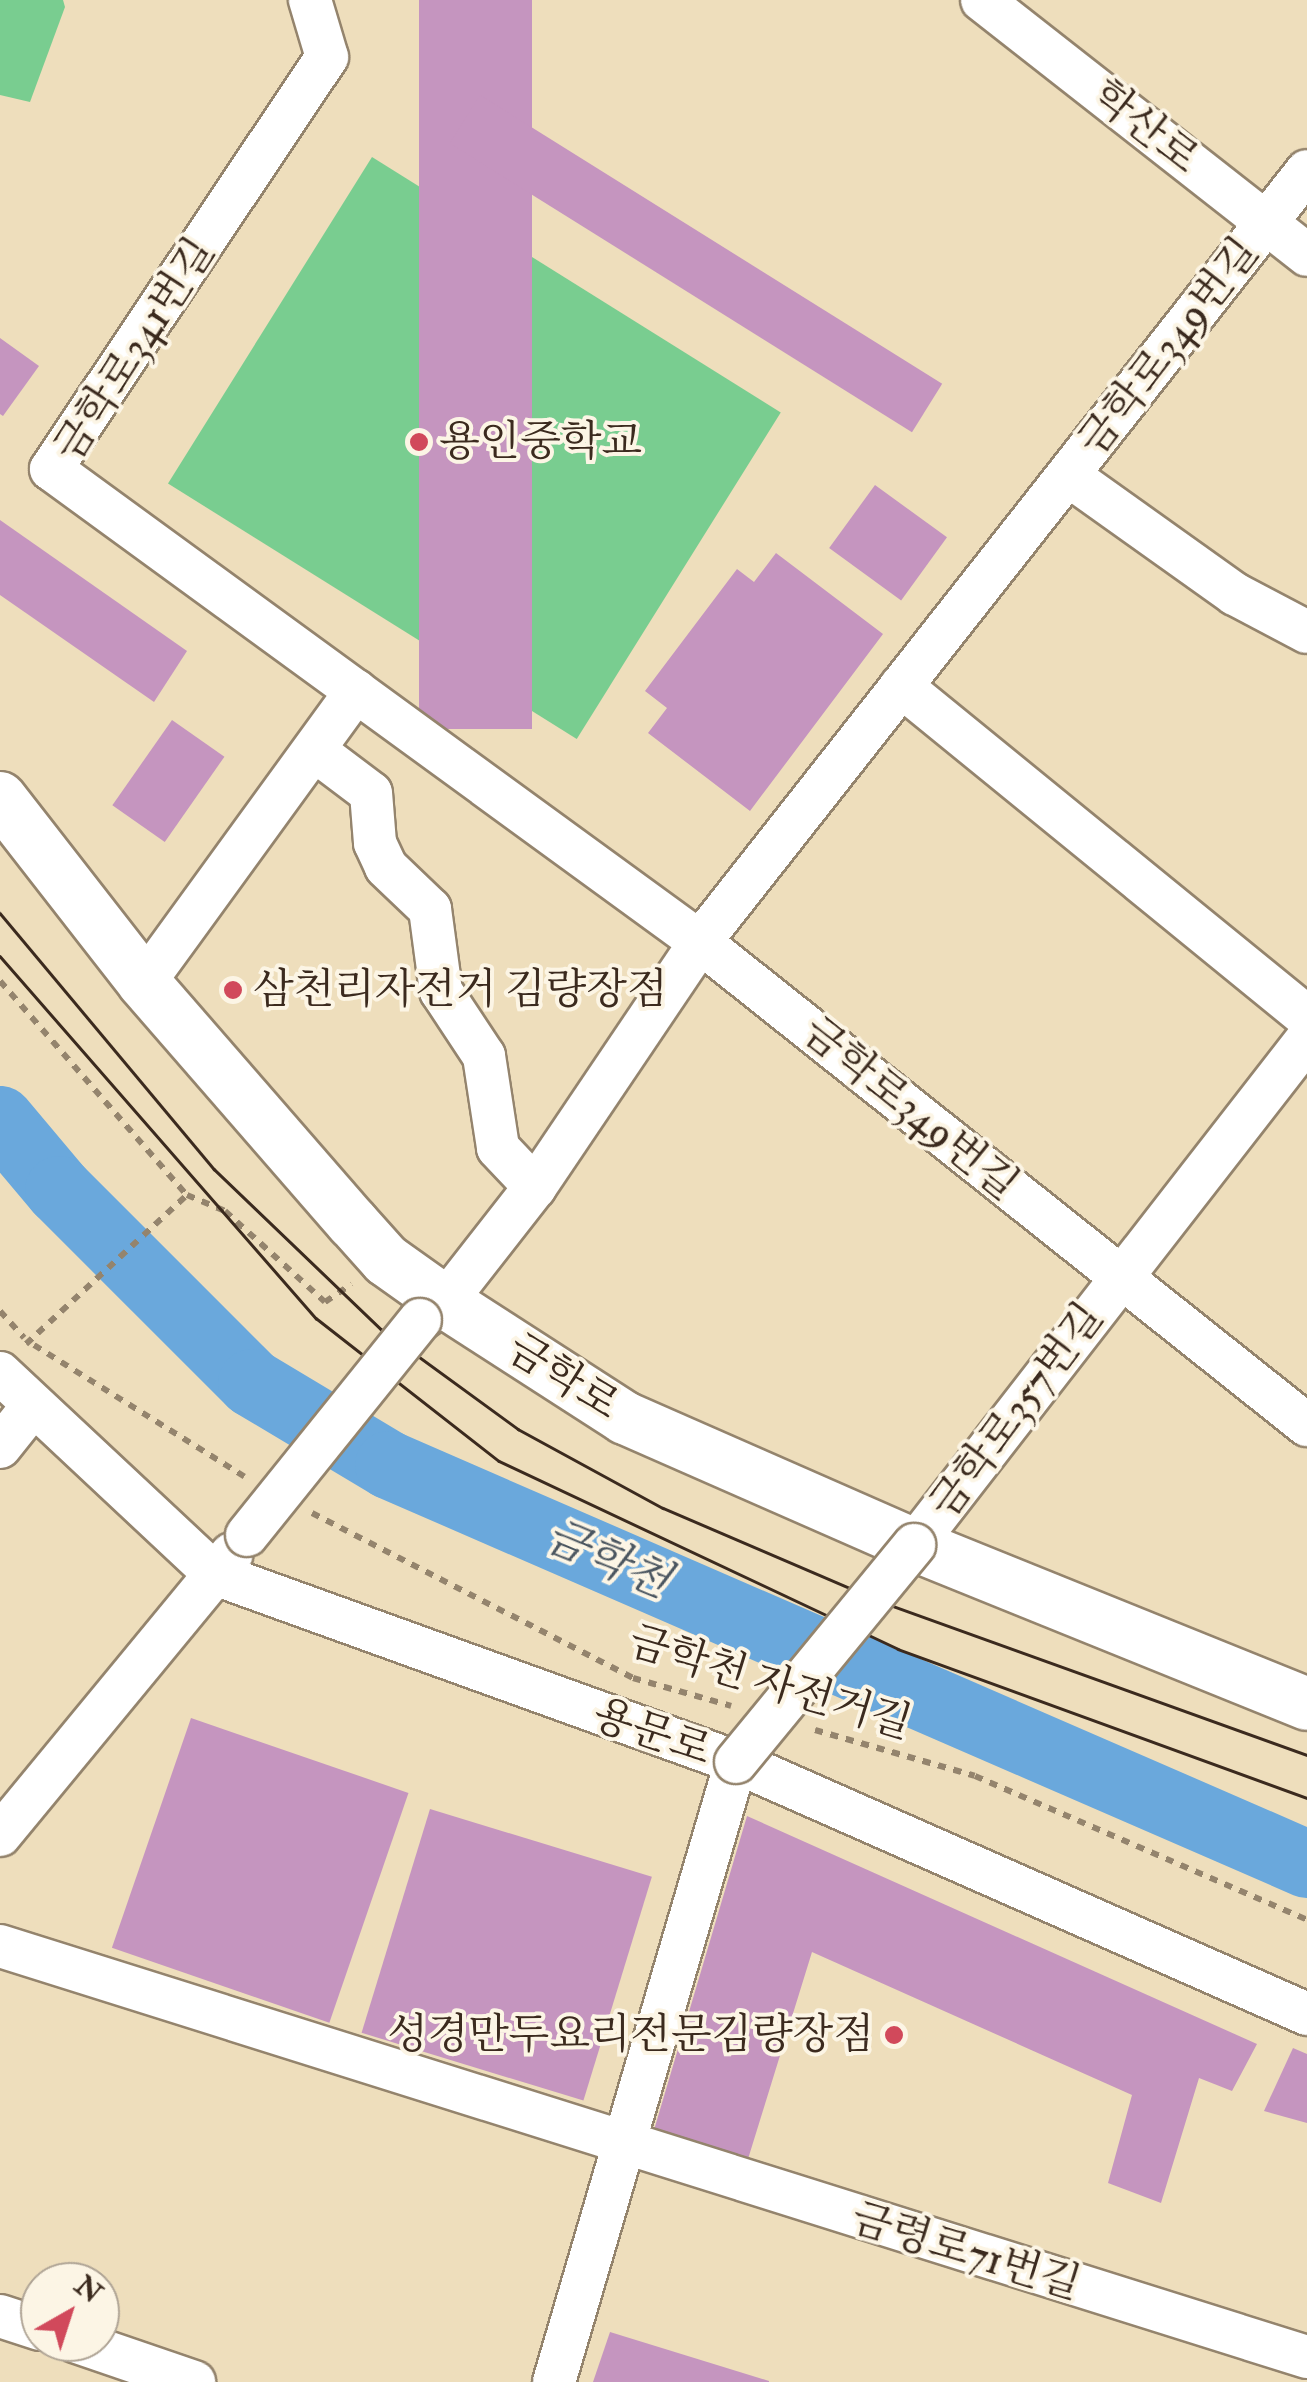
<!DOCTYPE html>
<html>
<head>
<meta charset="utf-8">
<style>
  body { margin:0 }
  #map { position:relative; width:1307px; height:2382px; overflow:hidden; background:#eedebc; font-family:"IM FELL Double Pica","Noto Serif KR",serif }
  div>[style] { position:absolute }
  .green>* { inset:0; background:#79cd90; transform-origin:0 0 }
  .river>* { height:68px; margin:-34px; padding:0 34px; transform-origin:34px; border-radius:34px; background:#6aa8dc }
  .building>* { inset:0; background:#c595bf; transform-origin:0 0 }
  .path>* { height:6px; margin-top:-3px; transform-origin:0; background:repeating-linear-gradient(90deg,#94846d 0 8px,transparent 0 16px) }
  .roads { filter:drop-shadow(2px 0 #94846d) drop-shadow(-2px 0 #94846d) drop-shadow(0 2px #94846d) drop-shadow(0 -2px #94846d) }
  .minor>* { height:42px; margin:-21px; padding:0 21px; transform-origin:21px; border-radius:21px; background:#fff }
  .major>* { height:52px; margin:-26px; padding:0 26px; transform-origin:26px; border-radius:26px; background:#fff }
  .tram>* { height:2.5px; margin:-1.25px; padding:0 1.25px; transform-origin:1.25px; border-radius:1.25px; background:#3b2a1e }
  .bridges { filter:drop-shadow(2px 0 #94846d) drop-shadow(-2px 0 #94846d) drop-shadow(0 2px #94846d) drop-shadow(0 -2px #94846d) }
  .minor-bridge>* { height:42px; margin:-21px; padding:0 21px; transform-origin:21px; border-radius:21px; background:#fff }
  .dots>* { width:28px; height:28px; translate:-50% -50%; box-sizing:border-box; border:5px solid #fcf5e5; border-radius:50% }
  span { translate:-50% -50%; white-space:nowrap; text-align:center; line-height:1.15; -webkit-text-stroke:8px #fcf5e5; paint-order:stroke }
  .street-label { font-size:42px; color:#3b2a1e }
  .poi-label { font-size:42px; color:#3b2a1e }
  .left { translate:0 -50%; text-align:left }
  .right { translate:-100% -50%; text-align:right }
  .water-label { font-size:45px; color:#4b5660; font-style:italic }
  .north { position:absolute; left:20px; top:2262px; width:100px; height:100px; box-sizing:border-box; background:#fcf5e5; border:2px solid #afa495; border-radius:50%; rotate:39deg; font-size:28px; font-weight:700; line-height:40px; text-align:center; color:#3b2a1e }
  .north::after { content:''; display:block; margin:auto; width:35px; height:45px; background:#d1495b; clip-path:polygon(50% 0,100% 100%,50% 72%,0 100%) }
</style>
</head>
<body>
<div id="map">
  <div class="green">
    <div style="clip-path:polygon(0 0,63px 0,65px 7px,30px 102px,0 95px)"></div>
    <div style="left:372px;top:157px;width:482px;height:385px;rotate:32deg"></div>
  </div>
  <div class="river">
    <div style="left:0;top:1120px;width:92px;rotate:49.9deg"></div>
    <div style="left:59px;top:1190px;width:273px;rotate:45deg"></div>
    <div style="left:252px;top:1383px;width:160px;rotate:30.9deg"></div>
    <div style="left:389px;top:1465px;width:1001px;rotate:23.49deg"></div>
  </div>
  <div class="building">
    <div style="left:419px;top:0;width:113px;height:729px"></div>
    <div style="left:480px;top:95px;width:545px;height:57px;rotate:32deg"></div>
    <div style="clip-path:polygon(0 338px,39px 366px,3px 416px,0 414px)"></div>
    <div style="left:875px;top:485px;width:89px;height:78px;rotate:36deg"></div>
    <div style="clip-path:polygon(0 520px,187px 651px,154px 702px,0 595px)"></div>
    <div style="clip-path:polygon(776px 553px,883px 634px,750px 811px,648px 733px,667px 708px,645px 691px,737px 569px,754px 582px)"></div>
    <div style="left:172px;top:720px;width:64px;height:104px;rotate:35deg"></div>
    <div style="left:191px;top:1718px;width:230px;height:243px;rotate:19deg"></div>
    <div style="left:430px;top:1809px;width:232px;height:234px;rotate:17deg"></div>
    <div style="clip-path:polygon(747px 1816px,1257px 2044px,1232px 2091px,1199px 2078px,1161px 2203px,1108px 2183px,1132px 2095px,812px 1952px,748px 2159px,654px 2130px)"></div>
    <div style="clip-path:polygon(1293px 2048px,1307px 2054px,1307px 2123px,1264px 2111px)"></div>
    <div style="clip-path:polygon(610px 2332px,769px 2381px,769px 2382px,593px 2382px)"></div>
  </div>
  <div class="path">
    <div style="left:0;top:981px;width:284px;rotate:48.9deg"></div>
    <div style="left:187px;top:1195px;width:41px;rotate:22.8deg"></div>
    <div style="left:225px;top:1211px;width:135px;rotate:42.3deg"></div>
    <div style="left:325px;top:1302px;width:32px;rotate:-34deg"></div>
    <div style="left:0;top:1311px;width:36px;rotate:48deg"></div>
    <div style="left:26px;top:1344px;width:219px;rotate:-42.8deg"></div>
    <div style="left:34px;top:1345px;width:248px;rotate:32deg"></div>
    <div style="left:312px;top:1513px;width:361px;rotate:27.2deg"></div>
    <div style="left:633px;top:1678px;width:102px;rotate:15.9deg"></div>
    <div style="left:815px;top:1730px;width:166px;rotate:16deg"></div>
    <div style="left:975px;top:1776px;width:362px;rotate:23.4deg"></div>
  </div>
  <div class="roads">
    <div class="minor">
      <div style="left:310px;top:0;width:59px;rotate:73.4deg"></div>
      <div style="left:327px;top:57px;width:496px;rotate:123.8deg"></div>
      <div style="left:51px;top:469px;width:803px;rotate:36.09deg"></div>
      <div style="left:700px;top:942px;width:776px;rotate:38.51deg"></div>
      <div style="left:982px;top:0;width:413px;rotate:38.1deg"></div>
      <div style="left:1068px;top:475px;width:205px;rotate:35.5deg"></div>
      <div style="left:1235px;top:594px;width:81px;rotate:27.8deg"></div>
      <div style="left:901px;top:686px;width:524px;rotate:39.19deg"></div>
      <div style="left:314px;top:750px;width:71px;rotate:37deg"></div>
      <div style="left:371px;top:793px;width:50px;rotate:85.4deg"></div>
      <div style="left:375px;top:843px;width:26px;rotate:65deg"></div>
      <div style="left:386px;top:867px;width:61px;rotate:43.7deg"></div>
      <div style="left:430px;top:909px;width:83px;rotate:82.4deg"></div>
      <div style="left:441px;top:991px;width:78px;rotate:56.5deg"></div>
      <div style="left:484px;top:1056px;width:93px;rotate:81.3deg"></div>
      <div style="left:498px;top:1148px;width:54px;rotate:46.5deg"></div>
      <div style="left:144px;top:983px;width:361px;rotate:-54deg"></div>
      <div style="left:420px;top:1320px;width:31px;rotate:-36deg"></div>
      <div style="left:445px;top:1302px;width:146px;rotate:-52deg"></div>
      <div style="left:535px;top:1187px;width:295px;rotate:-56deg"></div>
      <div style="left:700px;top:942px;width:981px;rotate:-51.79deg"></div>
      <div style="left:0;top:1373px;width:294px;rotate:43.1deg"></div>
      <div style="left:215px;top:1574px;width:554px;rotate:19.84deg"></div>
      <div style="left:736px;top:1762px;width:624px;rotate:23.81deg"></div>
      <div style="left:0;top:1447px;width:50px;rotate:-51.5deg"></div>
      <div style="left:914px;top:1545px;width:641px;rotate:-52.16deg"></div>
      <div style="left:0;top:1835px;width:364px;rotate:-50.5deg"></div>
      <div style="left:0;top:1946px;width:1370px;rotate:17.46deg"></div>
      <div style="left:0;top:2316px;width:42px;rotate:18deg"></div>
      <div style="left:77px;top:2342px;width:124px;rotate:18.9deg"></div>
      <div style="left:554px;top:2382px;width:646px;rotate:-73.64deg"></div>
    </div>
    <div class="major">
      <div style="left:0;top:798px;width:234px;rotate:52.1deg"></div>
      <div style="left:144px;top:983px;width:317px;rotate:49deg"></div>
      <div style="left:352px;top:1222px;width:51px;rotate:48.2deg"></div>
      <div style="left:386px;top:1260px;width:72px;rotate:35.4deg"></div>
      <div style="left:445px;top:1302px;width:214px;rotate:32.8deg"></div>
      <div style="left:625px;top:1418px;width:316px;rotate:23.7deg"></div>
      <div style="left:914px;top:1545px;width:424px;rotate:22deg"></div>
    </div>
  </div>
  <div class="tram">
    <div style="left:0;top:913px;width:334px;rotate:50.1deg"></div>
    <div style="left:214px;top:1169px;width:231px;rotate:43.8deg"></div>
    <div style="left:381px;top:1329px;width:170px;rotate:36.1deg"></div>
    <div style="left:518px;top:1429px;width:165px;rotate:28.6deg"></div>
    <div style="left:663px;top:1508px;width:238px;rotate:23.2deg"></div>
    <div style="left:882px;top:1602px;width:452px;rotate:19.8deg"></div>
    <div style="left:0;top:956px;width:481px;rotate:48.9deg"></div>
    <div style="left:316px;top:1318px;width:232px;rotate:38deg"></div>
    <div style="left:499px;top:1461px;width:441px;rotate:25.2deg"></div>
    <div style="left:898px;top:1649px;width:435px;rotate:20deg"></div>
  </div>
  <div class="bridges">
    <div class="minor-bridge">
      <div style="left:247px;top:1535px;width:276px;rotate:-51.2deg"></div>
      <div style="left:736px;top:1762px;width:281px;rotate:-50.6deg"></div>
    </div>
  </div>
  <div class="dots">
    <div style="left:419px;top:442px;background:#d1495b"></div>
    <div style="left:233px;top:990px;background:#d1495b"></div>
    <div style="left:894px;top:2035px;background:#d1495b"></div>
  </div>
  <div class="street-label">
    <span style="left:1145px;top:127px;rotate:38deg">학산로</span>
    <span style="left:1169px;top:347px;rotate:-52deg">금학로349번길</span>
    <span style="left:135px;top:350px;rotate:-57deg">금학로341번길</span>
    <span style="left:910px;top:1109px;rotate:39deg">금학로349번길</span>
    <span style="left:563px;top:1377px;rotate:32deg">금학로</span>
    <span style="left:1017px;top:1411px;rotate:-53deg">금학로357번길</span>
    <span style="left:770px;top:1683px;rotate:17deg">금학천 자전거길</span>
    <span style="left:652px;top:1733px;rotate:19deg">용문로</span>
    <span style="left:966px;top:2252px;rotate:17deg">금령로71번길</span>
  </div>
  <div class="poi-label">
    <span class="left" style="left:439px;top:442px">용인중학교</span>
    <span class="left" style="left:253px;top:990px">삼천리자전거 김량장점</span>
    <span class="right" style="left:874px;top:2035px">성경만두요리전문김량장점</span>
  </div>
  <div class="water-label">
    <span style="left:607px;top:1560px;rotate:23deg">금학천</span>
  </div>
  <div class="north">N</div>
</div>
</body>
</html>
